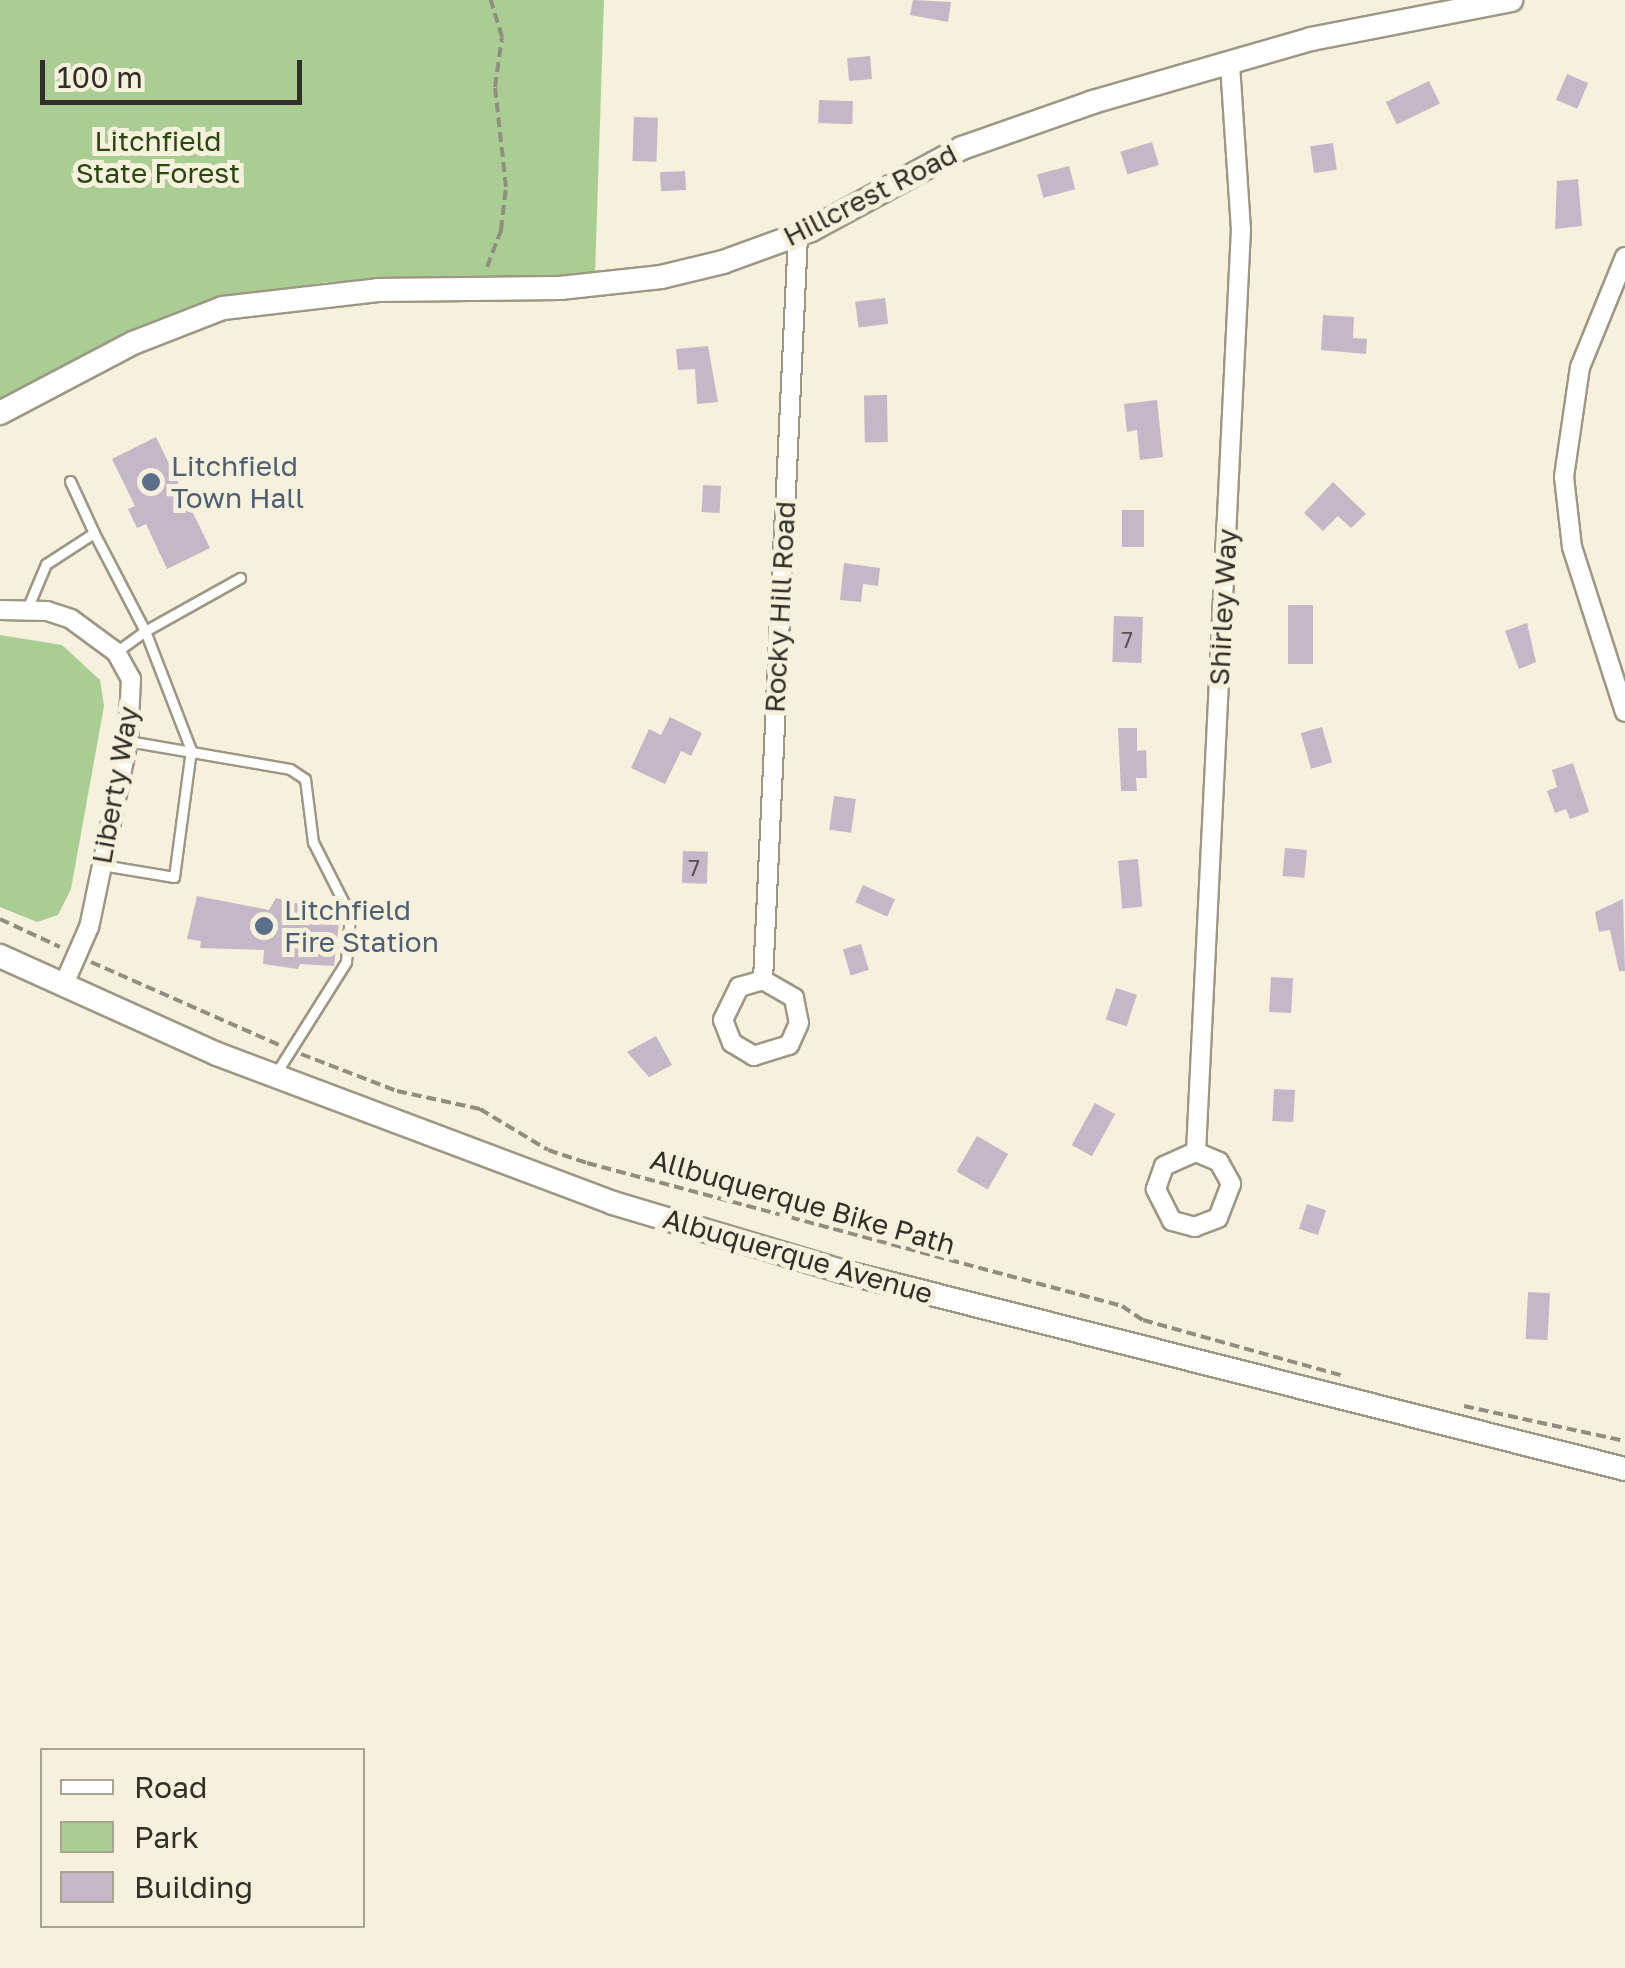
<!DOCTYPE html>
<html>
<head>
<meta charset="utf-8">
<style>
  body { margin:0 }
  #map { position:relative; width:1625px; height:1968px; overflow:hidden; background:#f5f1dc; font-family:"Golos Text",sans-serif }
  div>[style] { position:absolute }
  .green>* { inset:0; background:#aacd94 }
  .building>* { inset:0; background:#c5b7c7; transform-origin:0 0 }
  .path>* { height:4px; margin-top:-2px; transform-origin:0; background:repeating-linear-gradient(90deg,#908e7f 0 10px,transparent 0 15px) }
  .roads { filter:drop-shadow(2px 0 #9c9884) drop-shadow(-2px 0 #9c9884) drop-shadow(0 2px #9c9884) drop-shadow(0 -2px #9c9884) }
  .service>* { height:9px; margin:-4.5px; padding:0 4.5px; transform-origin:4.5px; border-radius:4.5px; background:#fff }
  .minor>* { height:18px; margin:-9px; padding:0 9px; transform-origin:9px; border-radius:9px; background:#fff }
  .tertiary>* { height:22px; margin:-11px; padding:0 11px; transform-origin:11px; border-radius:11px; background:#fff }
  .dots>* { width:28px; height:28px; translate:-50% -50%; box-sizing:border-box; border:5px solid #f5f1dc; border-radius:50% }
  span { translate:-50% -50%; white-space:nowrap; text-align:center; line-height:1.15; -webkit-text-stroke:10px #f5f1dc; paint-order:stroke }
  .number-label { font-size:22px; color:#565250 }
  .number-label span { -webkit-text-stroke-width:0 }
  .park-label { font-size:28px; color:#2a4611 }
  .street-label { font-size:28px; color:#313028 }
  .service-label { font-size:28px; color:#4e5e75 }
  .left { translate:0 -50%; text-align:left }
  .legend { position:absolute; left:40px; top:1748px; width:325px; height:180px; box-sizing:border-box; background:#f5f1dc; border:2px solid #a7a494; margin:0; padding:12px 18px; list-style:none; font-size:30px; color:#313028 }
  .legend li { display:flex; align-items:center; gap:20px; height:50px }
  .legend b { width:50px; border:2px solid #a7a494 }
  .scale { position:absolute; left:40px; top:60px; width:262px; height:45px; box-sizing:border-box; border:5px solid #313028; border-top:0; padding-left:12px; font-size:30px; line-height:35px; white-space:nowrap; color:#313028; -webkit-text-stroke:8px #f5f1dc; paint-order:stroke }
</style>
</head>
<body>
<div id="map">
  <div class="green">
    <div style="clip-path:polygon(0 0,604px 0,595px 275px,327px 282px,267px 292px,0 403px)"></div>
    <div style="clip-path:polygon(0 635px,62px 645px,100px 680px,104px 706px,71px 889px,58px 915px,37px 922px,0 907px)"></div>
  </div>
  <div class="building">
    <div style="clip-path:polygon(913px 0,951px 2px,948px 22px,910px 15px)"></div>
    <div style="left:870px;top:56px;width:23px;height:23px;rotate:85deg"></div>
    <div style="left:1567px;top:74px;width:23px;height:28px;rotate:23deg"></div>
    <div style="left:1429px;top:81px;width:25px;height:48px;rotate:64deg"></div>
    <div style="left:819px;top:100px;width:34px;height:23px;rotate:2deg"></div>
    <div style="left:634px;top:117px;width:24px;height:44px;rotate:2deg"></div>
    <div style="left:1152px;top:142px;width:24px;height:33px;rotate:73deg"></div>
    <div style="left:1333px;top:143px;width:27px;height:23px;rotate:82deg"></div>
    <div style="left:1069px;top:166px;width:24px;height:33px;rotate:75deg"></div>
    <div style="left:685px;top:171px;width:19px;height:25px;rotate:87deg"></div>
    <div style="clip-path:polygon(1578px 179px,1582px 226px,1555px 229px,1557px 181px)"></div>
    <div style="left:885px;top:298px;width:26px;height:30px;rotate:83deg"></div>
    <div style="clip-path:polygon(1323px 315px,1354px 317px,1353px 338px,1367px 339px,1366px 354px,1321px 350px)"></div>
    <div style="clip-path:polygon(708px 346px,718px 402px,697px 404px,695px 369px,678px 370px,676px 349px)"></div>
    <div style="left:887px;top:395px;width:47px;height:23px;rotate:89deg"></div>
    <div style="clip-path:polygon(1157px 400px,1163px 457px,1140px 460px,1137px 430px,1127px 432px,1124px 404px)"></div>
    <div style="clip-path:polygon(156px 437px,210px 548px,167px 569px,146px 524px,137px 528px,128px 509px,135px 506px,112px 459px)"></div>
    <div style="clip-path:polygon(1333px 482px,1366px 514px,1351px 528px,1338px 516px,1323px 531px,1304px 513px)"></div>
    <div style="left:703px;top:485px;width:18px;height:27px;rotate:3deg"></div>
    <div style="left:1122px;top:510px;width:22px;height:37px"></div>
    <div style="clip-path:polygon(844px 563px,880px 568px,878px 586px,863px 584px,861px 602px,840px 600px)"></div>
    <div style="left:1288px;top:605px;width:25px;height:59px"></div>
    <div style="left:1114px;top:616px;width:29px;height:46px;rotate:2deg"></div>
    <div style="clip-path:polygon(1527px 623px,1536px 662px,1519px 669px,1505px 631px)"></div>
    <div style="clip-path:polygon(670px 717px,702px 733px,691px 756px,681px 751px,665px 784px,631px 768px,649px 729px,661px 735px)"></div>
    <div style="left:1322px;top:727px;width:37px;height:22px;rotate:74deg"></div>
    <div style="clip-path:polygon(1118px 728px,1137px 728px,1137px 751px,1146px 750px,1147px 778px,1136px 778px,1137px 791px,1121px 791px)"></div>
    <div style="clip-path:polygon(1573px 763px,1589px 812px,1570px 819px,1566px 809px,1555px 813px,1547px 791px,1557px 787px,1552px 770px)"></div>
    <div style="left:834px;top:796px;width:22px;height:34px;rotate:8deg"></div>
    <div style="left:1285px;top:848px;width:22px;height:28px;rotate:5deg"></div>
    <div style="left:683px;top:851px;width:25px;height:32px;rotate:2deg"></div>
    <div style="left:1138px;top:859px;width:48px;height:20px;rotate:85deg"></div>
    <div style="left:863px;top:885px;width:35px;height:19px;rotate:24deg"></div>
    <div style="clip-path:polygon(197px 896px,269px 910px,276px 898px,340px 914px,334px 966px,300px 964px,298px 969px,263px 964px,264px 950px,200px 948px,201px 941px,187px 939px)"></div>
    <div style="clip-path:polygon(1623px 899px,1625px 971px,1619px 971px,1610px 930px,1599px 932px,1595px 912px)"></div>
    <div style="left:861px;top:944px;width:27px;height:19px;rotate:73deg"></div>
    <div style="left:1271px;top:977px;width:22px;height:35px;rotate:3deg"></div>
    <div style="left:1116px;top:988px;width:22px;height:33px;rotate:18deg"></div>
    <div style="clip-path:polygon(656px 1036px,672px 1065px,649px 1077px,627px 1052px)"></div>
    <div style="left:1274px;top:1089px;width:21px;height:32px;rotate:3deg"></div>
    <div style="left:1095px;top:1103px;width:23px;height:48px;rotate:29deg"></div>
    <div style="left:977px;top:1136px;width:36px;height:41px;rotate:30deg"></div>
    <div style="left:1307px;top:1204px;width:20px;height:26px;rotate:18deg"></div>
    <div style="left:1528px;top:1292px;width:22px;height:47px;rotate:3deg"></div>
  </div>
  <div class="path">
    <div style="left:487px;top:267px;width:40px;rotate:-69deg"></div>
    <div style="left:501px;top:230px;width:43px;rotate:-83.4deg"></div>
    <div style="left:506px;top:187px;width:101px;rotate:-96.3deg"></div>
    <div style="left:495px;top:87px;width:50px;rotate:-82deg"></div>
    <div style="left:502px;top:37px;width:39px;rotate:-107deg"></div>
    <div style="left:0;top:919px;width:66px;rotate:25deg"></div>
    <div style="left:91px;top:962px;width:206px;rotate:23.8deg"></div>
    <div style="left:301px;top:1054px;width:103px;rotate:21.1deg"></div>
    <div style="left:397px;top:1091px;width:85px;rotate:12.2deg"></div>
    <div style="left:480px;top:1109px;width:79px;rotate:31.1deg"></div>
    <div style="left:548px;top:1150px;width:41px;rotate:18.4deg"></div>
    <div style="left:587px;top:1163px;width:554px;rotate:14.96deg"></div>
    <div style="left:1122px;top:1306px;width:25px;rotate:34deg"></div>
    <div style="left:1143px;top:1320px;width:208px;rotate:15.6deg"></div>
    <div style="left:1464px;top:1406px;width:165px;rotate:12.3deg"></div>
  </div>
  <div class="roads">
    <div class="service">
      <div style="left:70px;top:481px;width:57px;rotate:65.2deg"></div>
      <div style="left:27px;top:609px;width:49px;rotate:-67.1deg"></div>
      <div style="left:46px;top:564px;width:57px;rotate:-32.9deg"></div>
      <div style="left:94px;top:533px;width:110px;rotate:62.5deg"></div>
      <div style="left:145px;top:631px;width:36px;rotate:144deg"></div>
      <div style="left:128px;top:741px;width:164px;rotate:9.8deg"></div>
      <div style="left:290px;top:769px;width:18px;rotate:34deg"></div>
      <div style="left:305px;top:779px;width:64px;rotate:82.8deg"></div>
      <div style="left:313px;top:842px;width:82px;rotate:63.1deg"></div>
      <div style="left:350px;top:915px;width:47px;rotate:94.9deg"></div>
      <div style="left:346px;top:962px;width:131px;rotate:122.2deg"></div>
      <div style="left:102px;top:865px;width:73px;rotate:9.5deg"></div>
      <div style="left:174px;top:877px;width:128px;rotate:-82.4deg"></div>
      <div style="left:191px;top:750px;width:128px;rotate:-111.1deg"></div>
      <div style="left:145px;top:631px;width:109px;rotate:-29.2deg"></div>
    </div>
    <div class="minor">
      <div style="left:1625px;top:257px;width:119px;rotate:112.2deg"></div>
      <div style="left:1580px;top:367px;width:111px;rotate:98.3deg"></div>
      <div style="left:1564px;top:477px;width:70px;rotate:83.5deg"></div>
      <div style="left:1572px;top:547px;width:173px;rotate:72.2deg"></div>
      <div style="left:0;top:610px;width:47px;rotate:1.2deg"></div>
      <div style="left:47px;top:611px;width:25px;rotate:18deg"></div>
      <div style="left:71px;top:619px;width:56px;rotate:36.3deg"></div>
      <div style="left:116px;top:652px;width:31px;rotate:61deg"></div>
      <div style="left:131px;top:679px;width:62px;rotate:92.8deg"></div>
      <div style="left:128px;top:741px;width:190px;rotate:101.8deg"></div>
      <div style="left:89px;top:927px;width:62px;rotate:113.7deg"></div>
      <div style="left:763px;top:980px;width:36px;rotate:30deg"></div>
      <div style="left:794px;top:998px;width:25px;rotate:79deg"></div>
      <div style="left:799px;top:1023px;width:24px;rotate:114deg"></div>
      <div style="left:789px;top:1045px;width:37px;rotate:163deg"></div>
      <div style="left:754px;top:1056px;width:26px;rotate:-149deg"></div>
      <div style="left:732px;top:1043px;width:25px;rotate:-111deg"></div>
      <div style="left:723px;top:1020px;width:37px;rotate:-64deg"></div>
      <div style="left:739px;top:987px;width:25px;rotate:-16deg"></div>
      <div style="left:763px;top:980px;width:746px;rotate:-87.31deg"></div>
      <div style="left:1196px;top:1152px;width:25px;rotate:23deg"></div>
      <div style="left:1219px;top:1162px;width:25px;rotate:61deg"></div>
      <div style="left:1231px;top:1184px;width:36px;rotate:111deg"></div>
      <div style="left:1218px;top:1218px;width:25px;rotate:159deg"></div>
      <div style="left:1195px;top:1227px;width:24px;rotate:-165deg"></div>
      <div style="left:1172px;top:1221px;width:36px;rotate:-117deg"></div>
      <div style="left:1156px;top:1189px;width:24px;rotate:-71deg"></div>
      <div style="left:1164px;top:1166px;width:35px;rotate:-24deg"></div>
      <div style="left:1196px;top:1152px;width:923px;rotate:-87.21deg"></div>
      <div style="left:1241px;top:230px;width:167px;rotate:-93.8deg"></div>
    </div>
    <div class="tertiary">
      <div style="left:0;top:413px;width:150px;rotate:-27.8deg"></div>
      <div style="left:133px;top:343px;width:97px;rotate:-21.3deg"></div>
      <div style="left:223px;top:308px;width:156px;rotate:-6.6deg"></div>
      <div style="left:378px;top:290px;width:182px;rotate:-0.6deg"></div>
      <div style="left:560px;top:288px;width:102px;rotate:-6.2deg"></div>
      <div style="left:661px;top:277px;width:64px;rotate:-13.6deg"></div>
      <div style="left:723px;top:262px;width:94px;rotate:-20deg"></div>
      <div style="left:811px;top:230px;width:172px;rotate:-28.5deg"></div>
      <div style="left:962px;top:148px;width:139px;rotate:-19.3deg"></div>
      <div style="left:1093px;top:102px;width:227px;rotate:-16.1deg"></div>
      <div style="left:1311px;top:39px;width:204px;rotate:-11deg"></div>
      <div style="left:0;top:956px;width:238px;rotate:24.3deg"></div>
      <div style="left:217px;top:1054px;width:423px;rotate:20.6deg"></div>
      <div style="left:613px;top:1203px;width:241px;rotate:16.6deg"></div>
      <div style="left:844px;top:1272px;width:805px;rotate:14.16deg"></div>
    </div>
  </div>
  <div class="dots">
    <div style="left:151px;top:482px;background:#5c6f8a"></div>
    <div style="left:264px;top:926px;background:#5c6f8a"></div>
  </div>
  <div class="number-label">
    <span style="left:1127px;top:640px">7</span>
    <span style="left:694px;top:868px">7</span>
  </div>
  <div class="park-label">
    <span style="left:158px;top:157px">Litchfield<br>State Forest</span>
  </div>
  <div class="street-label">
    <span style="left:870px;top:195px;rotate:-27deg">Hillcrest Road</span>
    <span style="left:780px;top:607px;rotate:-87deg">Rocky Hill Road</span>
    <span style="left:1223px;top:607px;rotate:-87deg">Shirley Way</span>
    <span style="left:115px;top:785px;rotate:-80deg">Liberty Way</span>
    <span style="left:803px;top:1202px;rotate:16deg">Allbuquerque Bike Path</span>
    <span style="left:798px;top:1256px;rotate:16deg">Albuquerque Avenue</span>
  </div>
  <div class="service-label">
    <span class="left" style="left:171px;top:482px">Litchfield<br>Town Hall</span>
    <span class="left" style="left:284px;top:926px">Litchfield<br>Fire Station</span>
  </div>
  <ul class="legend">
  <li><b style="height:12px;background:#fff"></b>Road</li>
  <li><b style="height:28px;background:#aacd94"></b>Park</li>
  <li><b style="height:28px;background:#c5b7c7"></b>Building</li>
  </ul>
  <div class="scale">100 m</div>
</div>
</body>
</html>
